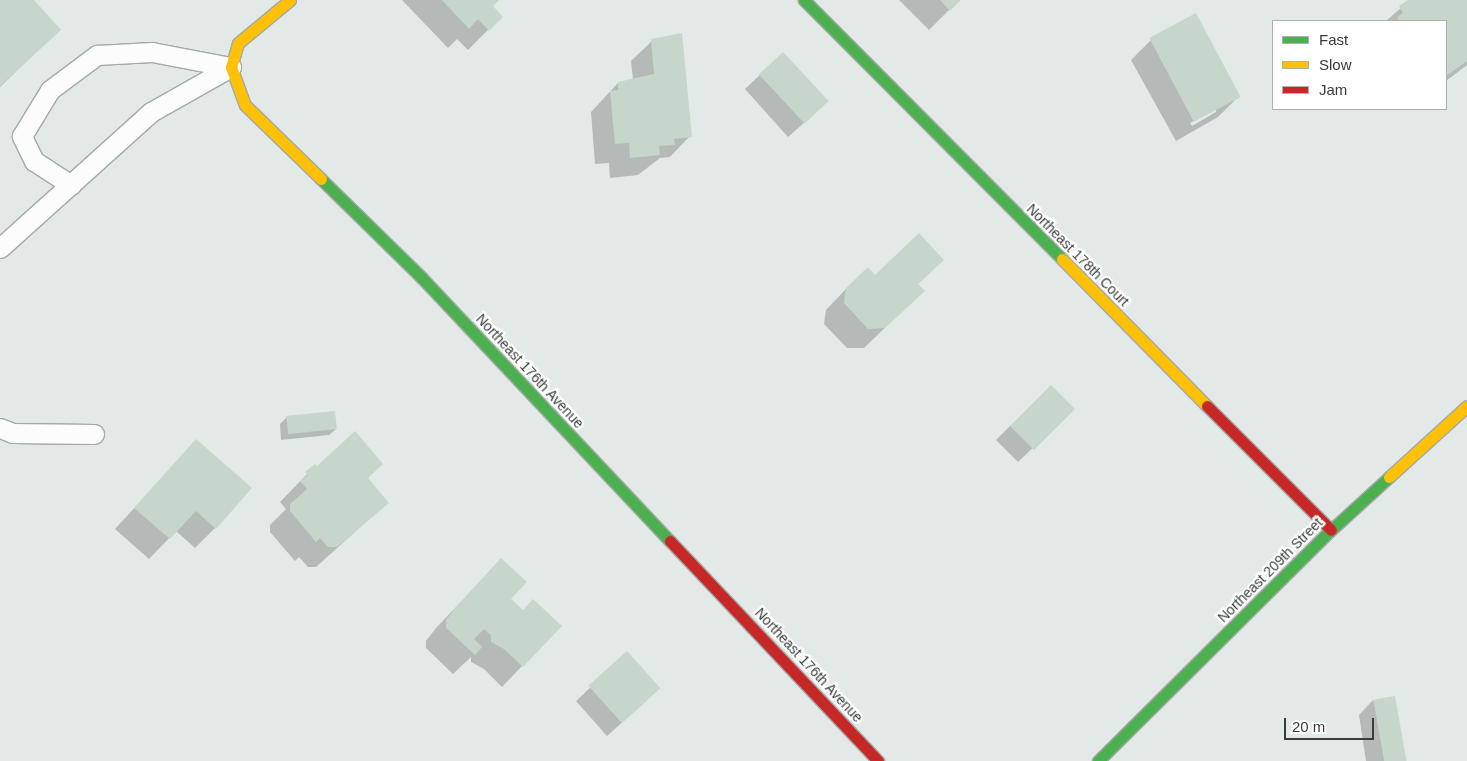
<!DOCTYPE html>
<html>
<head>
<meta charset="utf-8">
<style>
  body { margin:0 }
  #map { position:relative; width:1467px; height:761px; overflow:hidden; background:#e3e9e6; font-family:Helvetica,sans-serif }
  div>[style] { position:absolute }
  .shadow>* { inset:0; background:#0003 }
  .building>* { inset:0; background:#c6d6ca; transform-origin:0 0 }
  .roads { filter:drop-shadow(1px 0 #a4a9a7) drop-shadow(-1px 0 #a4a9a7) drop-shadow(0 1px #a4a9a7) drop-shadow(0 -1px #a4a9a7) }
  .lane>* { height:19px; margin:-9.5px; padding:0 9.5px; transform-origin:9.5px; border-radius:9.5px; background:#fbfcfb }
  .fast>* { height:11px; margin:-5.5px; padding:0 5.5px; transform-origin:5.5px; border-radius:5.5px; background:#4caf50 }
  .slow>* { height:11px; margin:-5.5px; padding:0 5.5px; transform-origin:5.5px; border-radius:5.5px; background:#ffc107 }
  .jam>* { height:11px; margin:-5.5px; padding:0 5.5px; transform-origin:5.5px; border-radius:5.5px; background:#c62828 }
  span { translate:-50% -50%; white-space:nowrap; text-align:center; line-height:1.15; -webkit-text-stroke:4.5px #fff; paint-order:stroke }
  .street-label { font-size:14px; color:#383c3a }
  .legend { position:absolute; left:1272px; top:20px; width:175px; height:90px; box-sizing:border-box; background:#fff; border:1px solid #afb1b0; margin:0; padding:6px 9px; list-style:none; font-size:15px; color:#383c3a }
  .legend li { display:flex; align-items:center; gap:10px; height:25px }
  .legend b { width:25px; border:1px solid #afb1b0 }
  .scale { position:absolute; left:1284px; top:718px; width:90px; height:22px; box-sizing:border-box; border:2px solid #383c3a; border-top:0; padding-left:6px; font-size:15px; line-height:18px; white-space:nowrap; color:#383c3a; -webkit-text-stroke:4px #fff; paint-order:stroke }
</style>
</head>
<body>
<div id="map">
  <div class="shadow">
    <div style="clip-path:polygon(0 0,32px 0,60px 29px,0 87px)"></div>
    <div style="clip-path:polygon(402px 0,498px 0,491px 7px,501px 17px,468px 50px,457px 39px,448px 48px)"></div>
    <div style="clip-path:polygon(899px 0,959px 0,929px 30px)"></div>
    <div style="clip-path:polygon(1410px 0,1467px 0,1467px 65px,1446px 81px,1446px 21px,1386px 21px)"></div>
    <div style="clip-path:polygon(evenodd,1151px 40px,1238px 97px,1218px 117px,1176px 141px,1131px 60px,1151px 40px,1216px 109px,1216px 112px,1192px 126px,1190px 123px,1216px 109px)"></div>
    <div style="clip-path:polygon(652px 41px,690px 136px,670px 157px,660px 158px,638px 175px,610px 178px,609px 163px,595px 164px,591px 112px,618px 83px,633px 80px,631px 61px)"></div>
    <div style="clip-path:polygon(783px 53px,813px 115px,788px 137px,745px 89px)"></div>
    <div style="clip-path:polygon(942px 260px,917px 285px,923px 291px,864px 348px,847px 348px,824px 324px,826px 310px,846px 289px,874px 277px)"></div>
    <div style="clip-path:polygon(287px 417px,336px 429px,329px 435px,281px 440px,280px 424px)"></div>
    <div style="clip-path:polygon(1059px 423px,1018px 462px,996px 440px,1010px 426px)"></div>
    <div style="clip-path:polygon(196px 441px,215px 528px,195px 548px,176px 531px,149px 559px,115px 529px)"></div>
    <div style="clip-path:polygon(315px 466px,367px 479px,387px 503px,316px 567px,308px 567px,299px 557px,295px 561px,270px 532px,270px 525px,286px 509px,280px 502px)"></div>
    <div style="clip-path:polygon(501px 560px,522px 666px,502px 687px,484px 669px,471px 662px,471px 657px,453px 674px,426px 648px,426px 641px,436px 628px)"></div>
    <div style="clip-path:polygon(627px 653px,645px 702px,607px 736px,576px 701px)"></div>
    <div style="clip-path:polygon(1373px 700px,1404px 761px,1366px 761px,1359px 715px)"></div>
  </div>
  <div class="building">
    <div style="clip-path:polygon(0 0,34px 0,61px 30px,0 86px)"></div>
    <div style="clip-path:polygon(442px 0,499px 0,493px 6px,503px 17px,489px 31px,478px 19px,469px 29px)"></div>
    <div style="clip-path:polygon(940px 0,961px 0,950px 11px)"></div>
    <div style="clip-path:polygon(1408px 0,1467px 0,1467px 61px,1446px 76px,1446px 21px,1399px 21px,1397px 17px,1403px 13px,1399px 6px)"></div>
    <div style="left:1196px;top:13px;width:95px;height:53px;rotate:62deg"></div>
    <div style="clip-path:polygon(682px 33px,692px 137px,674px 139px,675px 145px,659px 146px,660px 155px,630px 158px,629px 143px,615px 144px,610px 91px,618px 90px,618px 82px,654px 74px,651px 39px)"></div>
    <div style="left:783px;top:52px;width:67px;height:33px;rotate:47deg"></div>
    <div style="clip-path:polygon(919px 233px,944px 260px,918px 284px,925px 291px,885px 328px,868px 329px,844px 303px,846px 288px,868px 267px,875px 275px)"></div>
    <div style="left:1051px;top:385px;width:34px;height:58px;rotate:45deg"></div>
    <div style="left:335px;top:411px;width:18px;height:49px;rotate:84deg"></div>
    <div style="clip-path:polygon(355px 431px,383px 464px,368px 478px,389px 503px,337px 547px,328px 547px,320px 538px,316px 542px,290px 511px,290px 504px,307px 489px,300px 481px,308px 475px,305px 472px,315px 464px,317px 466px)"></div>
    <div style="clip-path:polygon(196px 439px,252px 488px,216px 529px,196px 511px,170px 539px,134px 508px)"></div>
    <div style="clip-path:polygon(501px 558px,527px 582px,511px 599px,523px 610px,533px 599px,562px 626px,523px 667px,504px 649px,491px 642px,491px 635px,484px 629px,474px 639px,482px 647px,475px 655px,446px 628px,446px 620px,457px 606px)"></div>
    <div style="left:627px;top:651px;width:50px;height:52px;rotate:48deg"></div>
    <div style="left:1395px;top:696px;width:66px;height:22px;rotate:80deg"></div>
  </div>
  <div class="roads">
    <div class="lane">
      <div style="left:71px;top:185px;width:44px;rotate:-147deg"></div>
      <div style="left:34px;top:161px;width:28px;rotate:-116deg"></div>
      <div style="left:22px;top:136px;width:54px;rotate:-58.7deg"></div>
      <div style="left:50px;top:90px;width:59px;rotate:-36.7deg"></div>
      <div style="left:97px;top:55px;width:55px;rotate:-3.1deg"></div>
      <div style="left:152px;top:52px;width:80px;rotate:10.8deg"></div>
      <div style="left:0;top:248px;width:203px;rotate:-42deg"></div>
      <div style="left:151px;top:112px;width:92px;rotate:-29.4deg"></div>
      <div style="left:0;top:428px;width:14px;rotate:21deg"></div>
      <div style="left:13px;top:433px;width:81px;rotate:0.7deg"></div>
    </div>
    <div class="fast">
      <div style="left:804px;top:0;width:366px;rotate:45.1deg"></div>
      <div style="left:321px;top:179px;width:141px;rotate:44.4deg"></div>
      <div style="left:422px;top:278px;width:361px;rotate:46.7deg"></div>
      <div style="left:1098px;top:761px;width:328px;rotate:-44.8deg"></div>
      <div style="left:1331px;top:530px;width:79px;rotate:-42.4deg"></div>
    </div>
    <div class="slow">
      <div style="left:290px;top:0;width:67px;rotate:140.4deg"></div>
      <div style="left:238px;top:43px;width:25px;rotate:106deg"></div>
      <div style="left:231px;top:67px;width:40px;rotate:69.8deg"></div>
      <div style="left:245px;top:105px;width:106px;rotate:44.2deg"></div>
      <div style="left:1062px;top:259px;width:206px;rotate:45.4deg"></div>
      <div style="left:1389px;top:477px;width:105px;rotate:-42.3deg"></div>
    </div>
    <div class="jam">
      <div style="left:1207px;top:406px;width:175px;rotate:45deg"></div>
      <div style="left:670px;top:541px;width:303px;rotate:46.6deg"></div>
    </div>
  </div>
  <div class="street-label">
    <span style="left:1078px;top:255px;rotate:45deg">Northeast 178th Court</span>
    <span style="left:530px;top:371px;rotate:47deg">Northeast 176th Avenue</span>
    <span style="left:1270px;top:570px;rotate:-45deg">Northeast 209th Street</span>
    <span style="left:809px;top:665px;rotate:47deg">Northeast 176th Avenue</span>
  </div>
  <ul class="legend">
  <li><b style="height:6px;background:#4caf50"></b>Fast</li>
  <li><b style="height:6px;background:#ffc107"></b>Slow</li>
  <li><b style="height:6px;background:#c62828"></b>Jam</li>
  </ul>
  <div class="scale">20 m</div>
</div>
</body>
</html>
